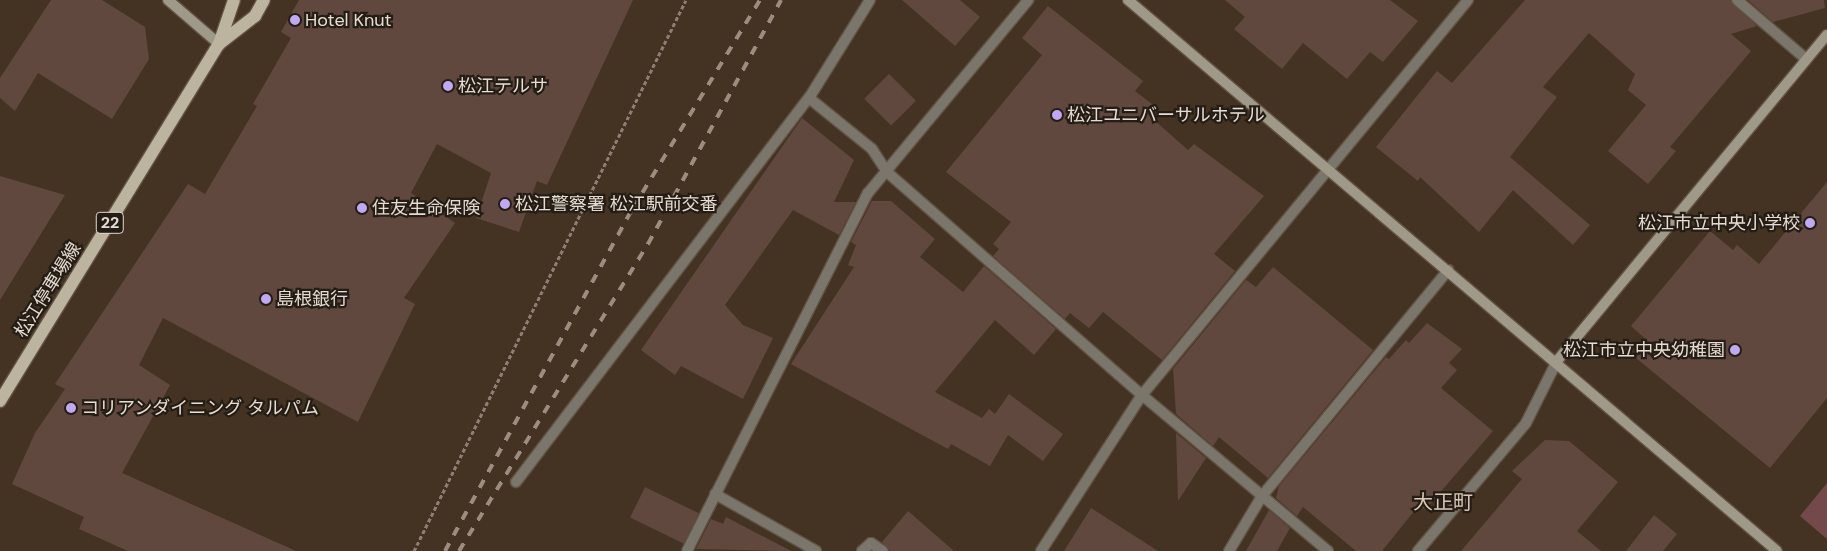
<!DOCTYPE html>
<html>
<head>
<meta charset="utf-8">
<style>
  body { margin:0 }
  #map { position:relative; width:1827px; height:551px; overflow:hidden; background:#432; font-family:"DM Sans","Noto Sans JP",sans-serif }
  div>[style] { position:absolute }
  .green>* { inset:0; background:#74494c }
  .building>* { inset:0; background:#60483f; transform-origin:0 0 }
  .path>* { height:3px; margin-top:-1.5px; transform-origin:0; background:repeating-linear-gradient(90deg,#8d7f71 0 4px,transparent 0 6.5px) }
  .roads { filter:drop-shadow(1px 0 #615142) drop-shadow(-1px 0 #615142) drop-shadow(0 1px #615142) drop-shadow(0 -1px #615142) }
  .lane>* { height:10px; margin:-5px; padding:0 5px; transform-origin:5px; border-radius:5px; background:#7a766c }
  .street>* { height:10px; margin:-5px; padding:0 5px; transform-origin:5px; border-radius:5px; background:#7a766c }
  .secondary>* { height:10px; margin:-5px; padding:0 5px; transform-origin:5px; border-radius:5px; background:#9f9989 }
  .primary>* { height:12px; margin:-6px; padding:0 6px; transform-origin:6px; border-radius:6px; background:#bcb49f }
  .rail>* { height:4px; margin-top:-2px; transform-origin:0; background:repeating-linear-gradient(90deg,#9b8d80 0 9px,transparent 0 18px) }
  .dots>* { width:14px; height:14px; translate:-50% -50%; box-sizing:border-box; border:2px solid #241d15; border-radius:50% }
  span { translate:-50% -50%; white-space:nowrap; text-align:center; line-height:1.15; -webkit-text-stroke:4.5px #241d15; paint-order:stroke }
  .shield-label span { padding:1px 4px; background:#241d15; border:1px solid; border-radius:4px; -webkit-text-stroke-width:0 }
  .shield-label { font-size:16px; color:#e6dbd1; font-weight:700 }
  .poi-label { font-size:18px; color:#e6dbd1 }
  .left { translate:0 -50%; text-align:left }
  .right { translate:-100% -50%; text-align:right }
  .street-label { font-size:18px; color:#e6dbd1 }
  .quarter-label { font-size:20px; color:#dbc6b2 }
</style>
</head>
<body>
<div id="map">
  <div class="green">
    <div style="clip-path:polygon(1827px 483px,1827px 539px,1800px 516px)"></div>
  </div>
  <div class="building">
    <div style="clip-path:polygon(51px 0,102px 0,145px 27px,149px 59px,112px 119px,38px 73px,15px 111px,0 98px,0 78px)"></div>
    <div style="clip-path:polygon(299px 0,633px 0,547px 185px,537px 181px,519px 232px,476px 218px,491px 173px,437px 144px,411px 193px,455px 223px,404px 298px,415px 304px,358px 422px,163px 318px,139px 365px,170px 385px,122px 473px,296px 551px,128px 551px,79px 529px,84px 517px,12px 484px,35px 433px,65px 389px,55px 384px,188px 184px,205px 194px,257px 106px,253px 104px,291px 38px,281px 32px)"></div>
    <div style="clip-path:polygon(902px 0,960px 0,980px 17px,955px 46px)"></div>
    <div style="clip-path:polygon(1225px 0,1390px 0,1418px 21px,1383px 62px,1370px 52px,1347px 79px,1303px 43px,1282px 69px,1234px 29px,1245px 17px)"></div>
    <div style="clip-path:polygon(1525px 0,1730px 0,1757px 26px,1731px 34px,1751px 51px,1670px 147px,1676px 151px,1648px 184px,1608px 151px,1646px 105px,1628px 90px,1635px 74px,1589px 33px,1543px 87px,1557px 97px,1510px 157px,1590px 225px,1573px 245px,1513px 190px,1479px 232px,1420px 177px,1418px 181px,1376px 147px,1437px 71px,1452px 83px)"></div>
    <div style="clip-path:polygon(1748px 0,1824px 0,1825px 8px,1773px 22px)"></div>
    <div style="clip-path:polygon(1048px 6px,1143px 81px,1135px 91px,1152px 104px,1145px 112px,1188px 150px,1194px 144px,1264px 196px,1214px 254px,1235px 271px,1162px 360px,1103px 312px,1089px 328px,1070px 313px,1065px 319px,993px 256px,999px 249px,993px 244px,1011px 222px,946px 172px,1042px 55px,1022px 38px)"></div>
    <div style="left:889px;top:74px;width:38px;height:35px;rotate:45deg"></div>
    <div style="clip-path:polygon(802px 118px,854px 160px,834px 202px,856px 202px,839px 235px,793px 210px,725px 305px,743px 325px,773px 338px,743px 399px,681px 366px,675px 375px,641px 350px)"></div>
    <div style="clip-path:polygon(0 176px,65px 195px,0 300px)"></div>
    <div style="clip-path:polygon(1827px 182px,1827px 398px,1770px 468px,1636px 358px,1649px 342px,1631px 326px,1710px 231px,1733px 250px,1737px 245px,1759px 264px)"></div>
    <div style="clip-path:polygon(872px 201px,891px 201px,935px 239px,920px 257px,963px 292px,984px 266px,1056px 329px,1034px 355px,995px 320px,935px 392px,982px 418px,989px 409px,995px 414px,1009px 394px,1063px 434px,1043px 461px,1008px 435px,990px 466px,951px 444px,948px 449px,791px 364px,854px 267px,848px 265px,856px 245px,851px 242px)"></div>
    <div style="clip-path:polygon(1273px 267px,1373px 350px,1268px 478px,1219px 437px,1213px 446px,1176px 414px,1173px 369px,1246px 280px,1256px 287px)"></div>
    <div style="clip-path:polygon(1427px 323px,1462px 349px,1449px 363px,1457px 370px,1441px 388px,1493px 431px,1425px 510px,1419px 505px,1382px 551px,1356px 551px,1303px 507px,1297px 516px,1276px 498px,1279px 486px,1386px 357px,1389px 359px,1406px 340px,1409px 343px)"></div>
    <div style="clip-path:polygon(1176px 433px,1206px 458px,1178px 501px)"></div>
    <div style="clip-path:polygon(1545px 440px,1569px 441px,1618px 482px,1577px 531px,1601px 551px,1461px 551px,1522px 479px,1512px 471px)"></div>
    <div style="left:645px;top:487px;width:60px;height:34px;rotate:26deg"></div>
    <div style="clip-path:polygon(1091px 508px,1158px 551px,1064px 551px)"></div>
    <div style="clip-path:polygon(1269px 510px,1290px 528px,1277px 551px,1246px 551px)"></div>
    <div style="clip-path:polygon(908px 511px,954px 551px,890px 551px,882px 542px)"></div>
    <div style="clip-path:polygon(1654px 515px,1677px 534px,1663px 551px,1626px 551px)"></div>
    <div style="clip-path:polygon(726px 517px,791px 551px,696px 549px,711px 519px,723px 524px)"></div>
  </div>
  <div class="path">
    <div style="left:414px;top:551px;width:614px;rotate:-63.73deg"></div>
  </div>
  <div class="roads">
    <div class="lane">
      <div style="left:516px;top:482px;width:483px;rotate:-52.7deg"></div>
      <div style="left:809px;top:98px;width:115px;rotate:-58.1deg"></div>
    </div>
    <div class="street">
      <div style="left:1737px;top:0;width:91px;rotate:40.5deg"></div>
      <div style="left:809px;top:98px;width:81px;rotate:39deg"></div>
      <div style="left:872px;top:149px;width:27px;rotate:57deg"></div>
      <div style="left:887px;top:172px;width:339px;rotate:41.2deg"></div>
      <div style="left:1142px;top:395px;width:243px;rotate:40deg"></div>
      <div style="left:715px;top:494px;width:116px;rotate:29.4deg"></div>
      <div style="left:687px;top:551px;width:401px;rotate:-63.2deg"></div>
      <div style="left:868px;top:193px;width:251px;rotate:-50.3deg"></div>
      <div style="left:862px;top:551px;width:12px;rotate:-42deg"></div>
      <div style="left:871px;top:543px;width:14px;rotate:34deg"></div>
      <div style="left:1041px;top:551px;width:186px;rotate:-57.1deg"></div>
      <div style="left:1142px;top:395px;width:512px;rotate:-50.47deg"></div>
      <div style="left:1229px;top:551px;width:64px;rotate:-59deg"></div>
      <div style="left:1262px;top:496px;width:293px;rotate:-50.5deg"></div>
      <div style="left:1418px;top:551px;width:167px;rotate:-49.8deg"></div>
      <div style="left:1526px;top:423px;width:69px;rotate:-63.4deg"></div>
    </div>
    <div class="secondary">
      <div style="left:168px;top:0;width:67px;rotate:40.8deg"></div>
      <div style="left:1128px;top:0;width:851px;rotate:40.33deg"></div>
      <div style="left:1557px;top:361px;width:423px;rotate:-50.4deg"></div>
    </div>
    <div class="primary">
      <div style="left:219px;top:44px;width:46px;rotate:-37.9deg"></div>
      <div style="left:255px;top:16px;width:18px;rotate:-61deg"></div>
      <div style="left:0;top:401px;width:419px;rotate:-58.5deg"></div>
      <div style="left:219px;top:44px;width:46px;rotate:-71.2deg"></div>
    </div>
  </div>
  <div class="rail">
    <div style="left:445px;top:551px;width:391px;rotate:-61.3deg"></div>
    <div style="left:633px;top:208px;width:244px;rotate:-58.6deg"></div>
    <div style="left:459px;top:551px;width:361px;rotate:-58.4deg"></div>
    <div style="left:648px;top:244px;width:278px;rotate:-61.4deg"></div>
  </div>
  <div class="dots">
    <div style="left:295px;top:20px;background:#c1a8f3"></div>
    <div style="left:448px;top:86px;background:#c1a8f3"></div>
    <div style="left:1057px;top:115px;background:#c1a8f3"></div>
    <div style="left:505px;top:204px;background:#c1a8f3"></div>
    <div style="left:362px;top:208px;background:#c1a8f3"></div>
    <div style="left:1810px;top:223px;background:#c1a8f3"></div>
    <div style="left:266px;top:299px;background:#c1a8f3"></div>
    <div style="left:1735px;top:350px;background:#c1a8f3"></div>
    <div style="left:71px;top:408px;background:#c1a8f3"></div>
  </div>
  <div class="shield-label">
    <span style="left:110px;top:223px">22</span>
  </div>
  <div class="poi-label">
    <span class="left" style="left:305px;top:20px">Hotel Knut</span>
    <span class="left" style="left:458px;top:86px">松江テルサ</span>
    <span class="left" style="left:1067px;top:115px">松江ユニバーサルホテル</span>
    <span class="left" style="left:515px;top:204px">松江警察署 松江駅前交番</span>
    <span class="left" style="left:372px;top:208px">住友生命保険</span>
    <span class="right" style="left:1800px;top:223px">松江市立中央小学校</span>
    <span class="left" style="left:276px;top:299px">島根銀行</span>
    <span class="right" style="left:1725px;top:350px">松江市立中央幼稚園</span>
    <span class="left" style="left:81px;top:408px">コリアンダイニング タルパム</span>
  </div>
  <div class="street-label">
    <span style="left:48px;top:290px;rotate:-58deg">松江停車場線</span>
  </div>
  <div class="quarter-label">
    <span style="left:1443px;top:502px">大正町</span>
  </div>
</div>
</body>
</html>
